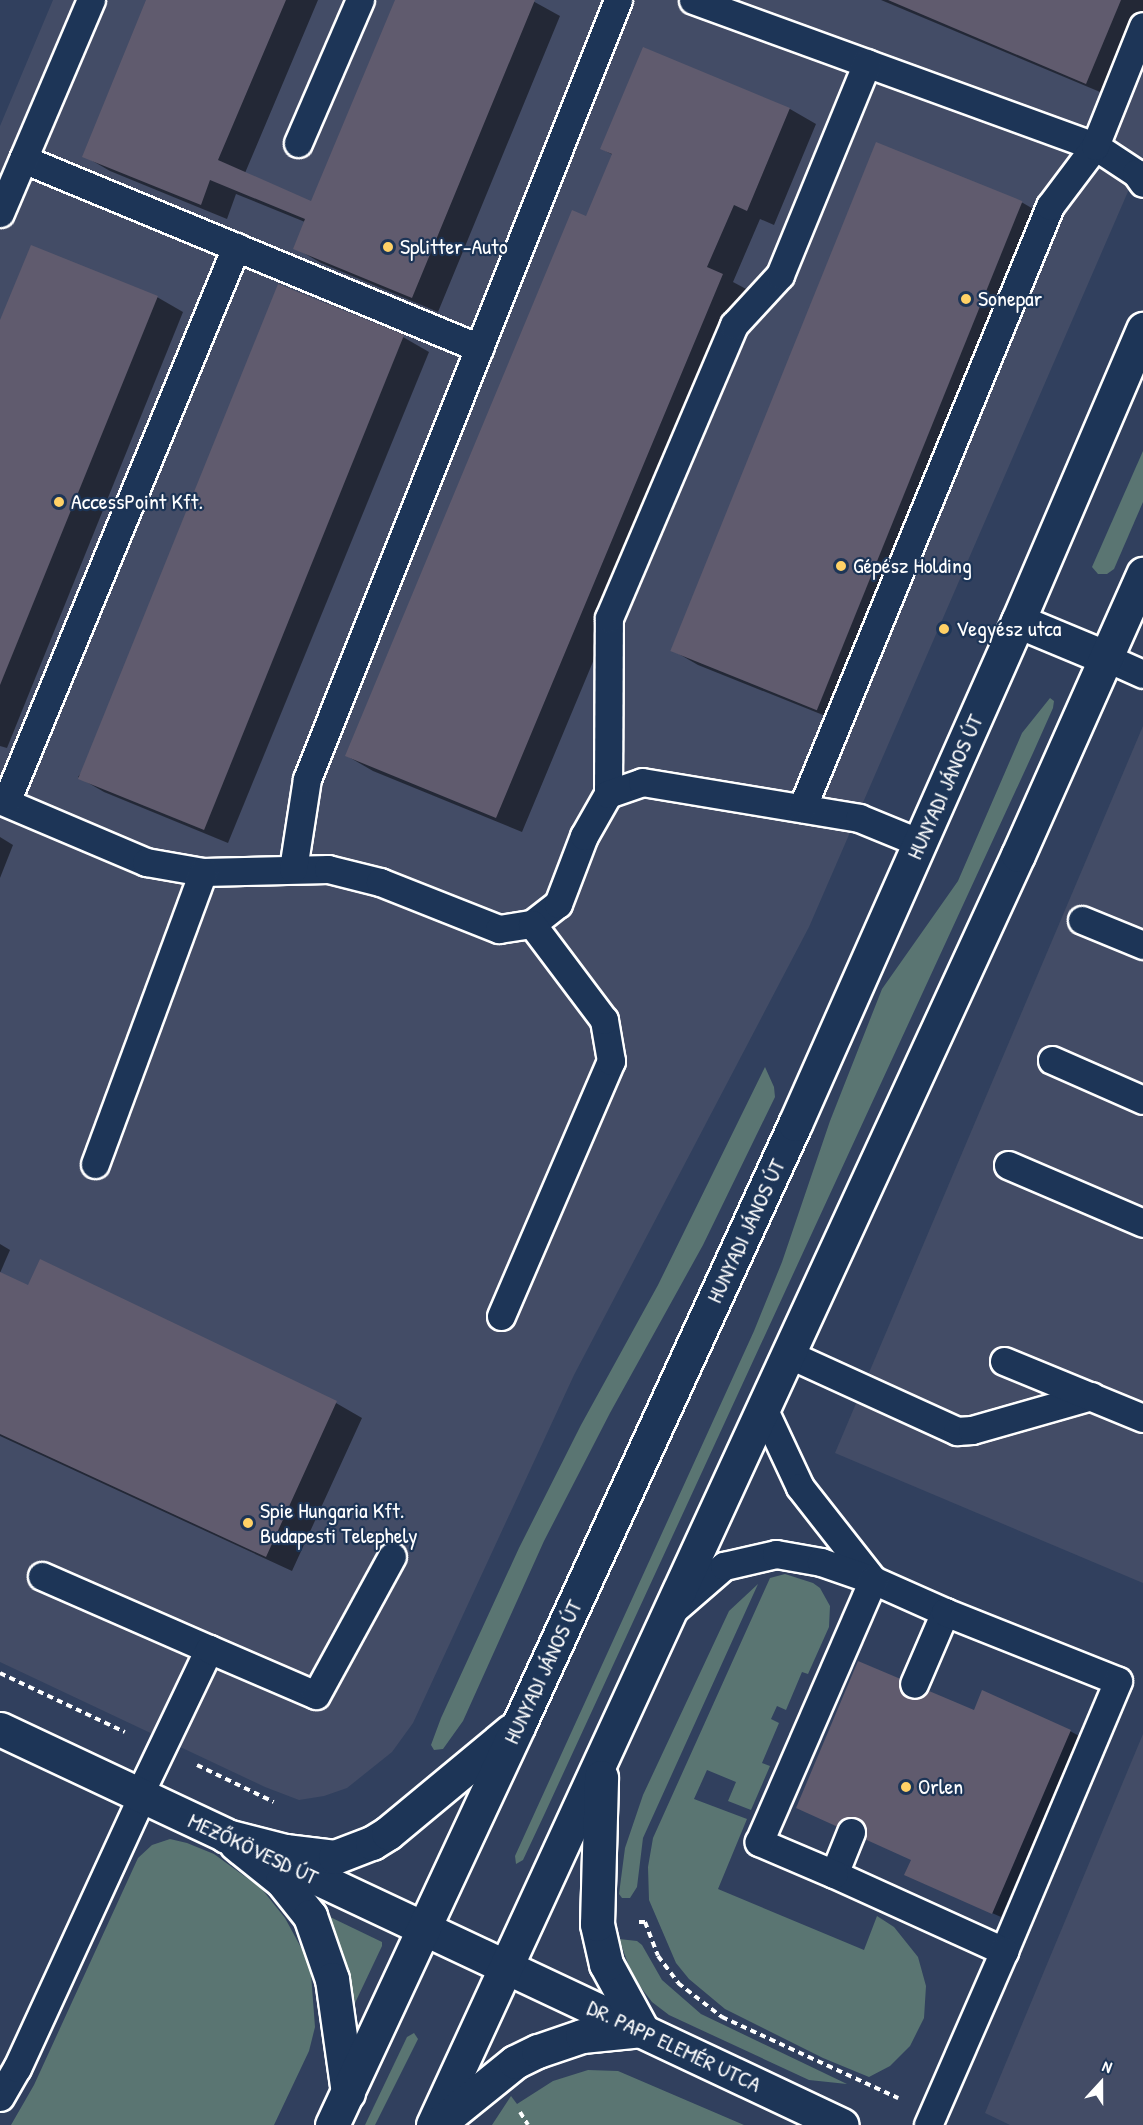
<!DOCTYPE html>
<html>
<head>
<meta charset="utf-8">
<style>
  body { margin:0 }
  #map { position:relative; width:1143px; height:2125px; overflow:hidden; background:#31405e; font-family:"Patrick Hand",sans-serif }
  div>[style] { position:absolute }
  .built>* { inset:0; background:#434c66 }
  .green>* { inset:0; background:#5a7572 }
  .shadow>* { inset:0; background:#0007 }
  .building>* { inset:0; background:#605b6e; transform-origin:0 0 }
  .path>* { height:4px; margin-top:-2px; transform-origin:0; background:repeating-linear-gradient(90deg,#fff 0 6px,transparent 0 10.5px) }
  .roads { filter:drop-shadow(2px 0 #fff) drop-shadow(-2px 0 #fff) drop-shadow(0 2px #fff) drop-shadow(0 -2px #fff) }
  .service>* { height:27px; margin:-13.5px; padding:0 13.5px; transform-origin:13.5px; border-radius:13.5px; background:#1d3557 }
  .minor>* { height:33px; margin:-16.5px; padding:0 16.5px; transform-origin:16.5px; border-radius:16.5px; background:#1d3557 }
  .secondary>* { height:33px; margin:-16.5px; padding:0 16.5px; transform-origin:16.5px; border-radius:16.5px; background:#1d3557 }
  .dots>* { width:16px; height:16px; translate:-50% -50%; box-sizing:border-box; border:3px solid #1d3557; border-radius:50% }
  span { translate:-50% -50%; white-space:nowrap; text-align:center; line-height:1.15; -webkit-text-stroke:4.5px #1d3557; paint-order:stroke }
  .poi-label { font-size:22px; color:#fff }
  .left { translate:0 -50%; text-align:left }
  .street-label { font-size:22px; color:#fff }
  .north { position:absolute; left:1071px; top:2053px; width:60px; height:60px; -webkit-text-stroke:4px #1d3557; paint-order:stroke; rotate:21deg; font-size:16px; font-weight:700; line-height:24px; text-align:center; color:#fff }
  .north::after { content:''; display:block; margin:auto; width:21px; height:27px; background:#fff; clip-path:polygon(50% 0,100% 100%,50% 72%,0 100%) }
</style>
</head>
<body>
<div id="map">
  <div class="built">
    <div style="clip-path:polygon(53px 0,1143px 0,1143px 157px,809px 927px,574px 1375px,413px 1723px,392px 1752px,347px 1788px,324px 1796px,299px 1800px,265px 1787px,0 1662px,0 126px)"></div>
    <div style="clip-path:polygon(1143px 726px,1143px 1583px,835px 1453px)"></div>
    <div style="clip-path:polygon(1143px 1734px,1143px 2125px,1010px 2125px,985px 2113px)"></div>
  </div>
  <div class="green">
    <div style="clip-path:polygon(1143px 451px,1143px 502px,1114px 569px,1107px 574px,1098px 574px,1092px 567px)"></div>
    <div style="clip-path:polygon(1050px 698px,1054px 701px,1053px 708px,1033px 753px,545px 1813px,523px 1860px,516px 1864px,515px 1856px,754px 1331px,782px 1262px,830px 1121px,882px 989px,958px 881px,1022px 733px)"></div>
    <div style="clip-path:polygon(765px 1067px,774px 1087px,775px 1097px,703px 1245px,610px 1413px,544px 1541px,463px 1721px,443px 1749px,434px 1750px,431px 1745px,441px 1718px,519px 1548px,581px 1425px,658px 1285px)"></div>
    <div style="clip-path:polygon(785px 1574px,813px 1583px,820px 1588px,830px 1606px,829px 1627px,808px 1674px,802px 1672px,786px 1710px,777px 1706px,771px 1719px,779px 1723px,762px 1763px,770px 1766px,751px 1810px,728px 1801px,736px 1782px,707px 1770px,694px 1799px,747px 1819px,718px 1889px,864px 1950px,877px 1916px,894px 1927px,918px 1957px,926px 1986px,924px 2018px,910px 2046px,890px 2066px,869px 2077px,823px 2058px,725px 2009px,689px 1979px,676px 1963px,649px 1900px,648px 1867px,653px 1838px,770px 1578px)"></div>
    <div style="clip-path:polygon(758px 1584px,643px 1838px,637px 1887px,630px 1898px,622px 1898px,619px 1894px,625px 1848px,643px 1795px,729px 1611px)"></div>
    <div style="clip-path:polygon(170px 1839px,187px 1843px,214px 1854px,261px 1888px,285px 1918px,304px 1953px,311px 1974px,315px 2027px,309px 2051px,274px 2125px,11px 2125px,34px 2085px,138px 1858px,152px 1845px)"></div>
    <div style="clip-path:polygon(328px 1916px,382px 1942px,382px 1946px,355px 2003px,345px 1960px)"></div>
    <div style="clip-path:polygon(619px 1939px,637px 1941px,642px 1945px,662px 1980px,701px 2014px,847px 2084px,809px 2080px,669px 2015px,652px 2002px,639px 1985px,630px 1969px)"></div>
    <div style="clip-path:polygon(414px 2033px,418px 2039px,375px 2125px,365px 2125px,407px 2037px)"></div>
    <div style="clip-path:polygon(588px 2070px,618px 2071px,744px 2125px,492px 2125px,511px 2096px,517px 2104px,553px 2081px)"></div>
  </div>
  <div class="shadow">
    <div style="clip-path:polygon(148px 0,318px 0,245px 173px,312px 203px,397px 0,531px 0,560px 16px,438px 312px,321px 263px,295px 248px,305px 222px,236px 194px,227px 219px,110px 171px,84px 156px)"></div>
    <div style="clip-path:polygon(881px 0,1143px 0,1143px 25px,1112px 97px)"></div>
    <div style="clip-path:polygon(644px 49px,790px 109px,816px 124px,774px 225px,760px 219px,733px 282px,748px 290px,522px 832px,373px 771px,347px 756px,587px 218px,613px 155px,602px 149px)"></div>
    <div style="clip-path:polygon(877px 144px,1023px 203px,1049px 218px,843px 723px,698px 665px,672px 650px)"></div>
    <div style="clip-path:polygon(157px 297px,183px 312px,7px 748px,0 746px,0 324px)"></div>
    <div style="clip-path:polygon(403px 337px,429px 352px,228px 843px,104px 792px,78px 777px)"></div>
    <div style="clip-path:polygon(0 837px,13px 845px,0 878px)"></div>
    <div style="clip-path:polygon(0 1244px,10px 1250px,0 1273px)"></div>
    <div style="clip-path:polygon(0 1274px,29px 1287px,336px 1403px,362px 1418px,292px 1571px,0 1436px)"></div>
    <div style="clip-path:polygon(974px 1712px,1070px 1731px,1079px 1736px,1001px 1917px,906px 1875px)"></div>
  </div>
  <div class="building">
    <div style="clip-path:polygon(146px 0,286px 0,218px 160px,311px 201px,395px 0,535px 0,412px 298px,293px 249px,305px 219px,210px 180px,201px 205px,82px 157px)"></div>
    <div style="clip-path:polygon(888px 0,1121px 0,1086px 84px)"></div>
    <div style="clip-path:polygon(643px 47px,790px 108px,747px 211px,734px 205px,707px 267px,723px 274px,496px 818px,345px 756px,572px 210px,586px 216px,612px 154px,600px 149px)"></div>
    <div style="left:876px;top:142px;width:158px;height:549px;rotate:22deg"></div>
    <div style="clip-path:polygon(31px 245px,158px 296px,0 685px,0 320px)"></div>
    <div style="left:278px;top:284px;width:136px;height:534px;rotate:22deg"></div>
    <div style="clip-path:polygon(40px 1259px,337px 1401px,266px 1557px,0 1434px,0 1272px,28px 1285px)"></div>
    <div style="clip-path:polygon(858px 1661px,974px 1710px,982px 1690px,1071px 1730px,992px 1914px,904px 1875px,911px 1860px,796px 1808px)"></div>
  </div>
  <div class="path">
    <div style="left:0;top:1673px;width:138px;rotate:25.3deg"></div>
    <div style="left:197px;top:1765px;width:85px;rotate:25.7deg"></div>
    <div style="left:639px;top:1922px;width:6px"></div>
    <div style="left:645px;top:1922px;width:36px;rotate:69deg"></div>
    <div style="left:658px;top:1956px;width:34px;rotate:53deg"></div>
    <div style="left:678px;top:1983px;width:56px;rotate:37.7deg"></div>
    <div style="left:722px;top:2017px;width:194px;rotate:24.7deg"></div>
    <div style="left:520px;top:2112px;width:15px;rotate:58deg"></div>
  </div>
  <div class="roads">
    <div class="service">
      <div style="left:693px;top:0;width:428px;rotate:20deg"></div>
      <div style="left:1095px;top:146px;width:49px;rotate:33.4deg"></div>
      <div style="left:1136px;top:173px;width:12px;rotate:55deg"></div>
      <div style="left:298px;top:143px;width:156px;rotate:-66.6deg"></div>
      <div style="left:23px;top:159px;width:494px;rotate:22.5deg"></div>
      <div style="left:0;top:213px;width:232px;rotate:-66.9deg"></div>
      <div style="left:1107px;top:658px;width:39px;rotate:24deg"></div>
      <div style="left:608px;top:794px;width:176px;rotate:-89.7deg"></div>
      <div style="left:609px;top:618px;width:319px;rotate:-66.9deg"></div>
      <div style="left:734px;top:325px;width:68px;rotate:-47.4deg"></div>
      <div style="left:780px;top:275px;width:229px;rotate:-67.7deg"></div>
      <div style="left:0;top:800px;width:159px;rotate:23deg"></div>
      <div style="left:146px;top:862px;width:58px;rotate:10deg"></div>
      <div style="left:203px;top:872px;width:125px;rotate:-1.4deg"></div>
      <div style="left:328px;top:869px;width:54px;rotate:14deg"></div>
      <div style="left:380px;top:882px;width:128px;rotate:21.6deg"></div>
      <div style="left:499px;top:929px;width:33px;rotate:-9deg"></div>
      <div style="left:532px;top:924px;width:33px;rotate:-38deg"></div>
      <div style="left:558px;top:904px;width:73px;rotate:-69.1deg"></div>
      <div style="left:584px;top:836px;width:48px;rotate:-60.3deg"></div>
      <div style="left:608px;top:794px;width:36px;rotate:-19deg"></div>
      <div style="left:642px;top:782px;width:220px;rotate:9.4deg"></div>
      <div style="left:859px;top:818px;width:66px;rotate:22.3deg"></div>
      <div style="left:6px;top:802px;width:601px;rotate:-67.49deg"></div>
      <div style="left:802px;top:808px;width:651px;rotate:-67.61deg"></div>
      <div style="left:1050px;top:206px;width:75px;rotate:-53.1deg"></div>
      <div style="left:1095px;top:146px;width:129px;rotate:-68.2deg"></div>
      <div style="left:293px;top:869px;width:91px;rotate:-81.2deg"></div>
      <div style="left:307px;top:779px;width:839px;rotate:-68.24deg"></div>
      <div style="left:1082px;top:920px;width:66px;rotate:22.3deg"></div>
      <div style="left:1052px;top:1060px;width:99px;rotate:23.7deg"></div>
      <div style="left:95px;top:1164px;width:311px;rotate:-69.7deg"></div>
      <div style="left:1008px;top:1165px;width:147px;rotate:23.2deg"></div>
      <div style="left:501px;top:1316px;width:278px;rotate:-66.7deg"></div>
      <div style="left:611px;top:1061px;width:42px;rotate:-99.7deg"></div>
      <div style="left:604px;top:1020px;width:120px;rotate:-126.9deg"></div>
      <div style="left:788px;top:1354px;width:186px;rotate:24.5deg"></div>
      <div style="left:957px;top:1431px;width:15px;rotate:-4deg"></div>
      <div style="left:972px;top:1430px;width:124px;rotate:-15.9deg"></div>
      <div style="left:1004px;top:1361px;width:150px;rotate:22.3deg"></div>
      <div style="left:763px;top:1408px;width:87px;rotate:64.9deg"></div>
      <div style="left:800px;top:1487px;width:118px;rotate:51.9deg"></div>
      <div style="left:42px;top:1576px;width:182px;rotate:23.6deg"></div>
      <div style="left:672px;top:1611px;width:69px;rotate:-40.9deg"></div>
      <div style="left:724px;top:1566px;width:53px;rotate:-13deg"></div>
      <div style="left:776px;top:1554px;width:46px;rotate:10.1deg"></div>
      <div style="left:821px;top:1562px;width:55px;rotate:19.1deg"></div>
      <div style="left:873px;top:1580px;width:79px;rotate:24deg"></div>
      <div style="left:945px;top:1612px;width:78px;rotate:113.3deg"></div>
      <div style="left:945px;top:1612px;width:186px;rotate:21.7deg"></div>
      <div style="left:1118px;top:1681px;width:293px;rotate:112.9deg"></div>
      <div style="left:139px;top:1795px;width:162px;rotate:-64.4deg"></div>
      <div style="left:209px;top:1649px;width:116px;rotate:23.3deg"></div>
      <div style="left:316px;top:1695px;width:158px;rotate:-61.3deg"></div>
      <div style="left:851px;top:1832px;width:45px;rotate:112deg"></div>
      <div style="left:834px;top:1874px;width:187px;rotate:24.4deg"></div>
      <div style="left:1004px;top:1951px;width:190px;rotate:113.6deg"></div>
      <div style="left:834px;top:1874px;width:82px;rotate:-156.9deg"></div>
      <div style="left:759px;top:1842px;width:286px;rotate:-66.5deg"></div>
      <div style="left:0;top:2097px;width:34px;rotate:-60deg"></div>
      <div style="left:17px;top:2068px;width:299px;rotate:-65.3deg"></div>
    </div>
    <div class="minor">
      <div style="left:0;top:1729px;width:930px;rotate:25.19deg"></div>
    </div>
    <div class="secondary">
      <div style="left:1018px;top:621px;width:96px;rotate:22.6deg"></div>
      <div style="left:226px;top:1836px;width:61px;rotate:14.3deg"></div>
      <div style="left:285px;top:1851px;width:50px;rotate:6.8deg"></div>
      <div style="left:335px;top:1857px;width:40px;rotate:-21deg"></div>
      <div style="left:372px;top:1843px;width:19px;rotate:-32deg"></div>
      <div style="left:388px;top:1833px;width:160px;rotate:-39.7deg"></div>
      <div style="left:236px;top:1844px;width:59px;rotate:38.8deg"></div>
      <div style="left:282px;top:1881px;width:45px;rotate:51.3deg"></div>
      <div style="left:310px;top:1916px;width:67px;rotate:70.8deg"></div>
      <div style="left:332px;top:1979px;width:115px;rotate:82deg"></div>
      <div style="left:332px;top:2125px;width:442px;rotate:-65deg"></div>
      <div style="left:519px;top:1724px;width:660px;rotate:-65.3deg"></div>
      <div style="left:795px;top:1124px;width:550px;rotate:-66.09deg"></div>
      <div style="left:1018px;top:621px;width:318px;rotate:-66.8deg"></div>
      <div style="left:433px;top:2125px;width:1398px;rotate:-65.27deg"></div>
      <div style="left:1018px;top:855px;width:308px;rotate:-66deg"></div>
      <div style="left:437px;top:2125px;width:100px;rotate:-38.9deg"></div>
      <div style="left:515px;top:2062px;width:25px;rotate:-26deg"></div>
      <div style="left:538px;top:2051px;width:46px;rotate:-18.8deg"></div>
      <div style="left:582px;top:2036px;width:60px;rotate:-5.7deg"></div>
      <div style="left:642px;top:2030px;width:75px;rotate:-118.6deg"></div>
      <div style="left:606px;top:1964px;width:41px;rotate:-102.7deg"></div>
      <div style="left:597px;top:1924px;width:147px;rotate:-88.4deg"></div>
    </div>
  </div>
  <div class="dots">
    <div style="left:388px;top:247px;background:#ffd166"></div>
    <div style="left:966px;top:299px;background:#ffd166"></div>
    <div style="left:59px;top:502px;background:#ffd166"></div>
    <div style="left:841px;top:566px;background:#ffd166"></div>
    <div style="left:944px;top:629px;background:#ffd166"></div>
    <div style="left:248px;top:1523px;background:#ffd166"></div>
    <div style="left:906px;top:1787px;background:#ffd166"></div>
  </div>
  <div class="poi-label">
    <span class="left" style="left:400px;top:247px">Splitter-Auto</span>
    <span class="left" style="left:978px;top:299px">Sonepar</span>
    <span class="left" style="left:71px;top:502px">AccessPoint Kft.</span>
    <span class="left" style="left:853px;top:566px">Gépész Holding</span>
    <span class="left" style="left:956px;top:629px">Vegyész utca</span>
    <span class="left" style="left:260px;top:1523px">Spie Hungaria Kft.<br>Budapesti Telephely</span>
    <span class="left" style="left:918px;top:1787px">Orlen</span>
  </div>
  <div class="street-label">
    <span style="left:945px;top:787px;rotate:-66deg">HUNYADI JÁNOS ÚT</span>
    <span style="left:746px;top:1231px;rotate:-65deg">HUNYADI JÁNOS ÚT</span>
    <span style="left:543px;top:1672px;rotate:-65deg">HUNYADI JÁNOS ÚT</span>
    <span style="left:253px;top:1849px;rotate:25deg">MEZŐKÖVESD ÚT</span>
    <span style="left:674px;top:2046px;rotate:25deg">DR. PAPP ELEMÉR UTCA</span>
  </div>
  <div class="north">N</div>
</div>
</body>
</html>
